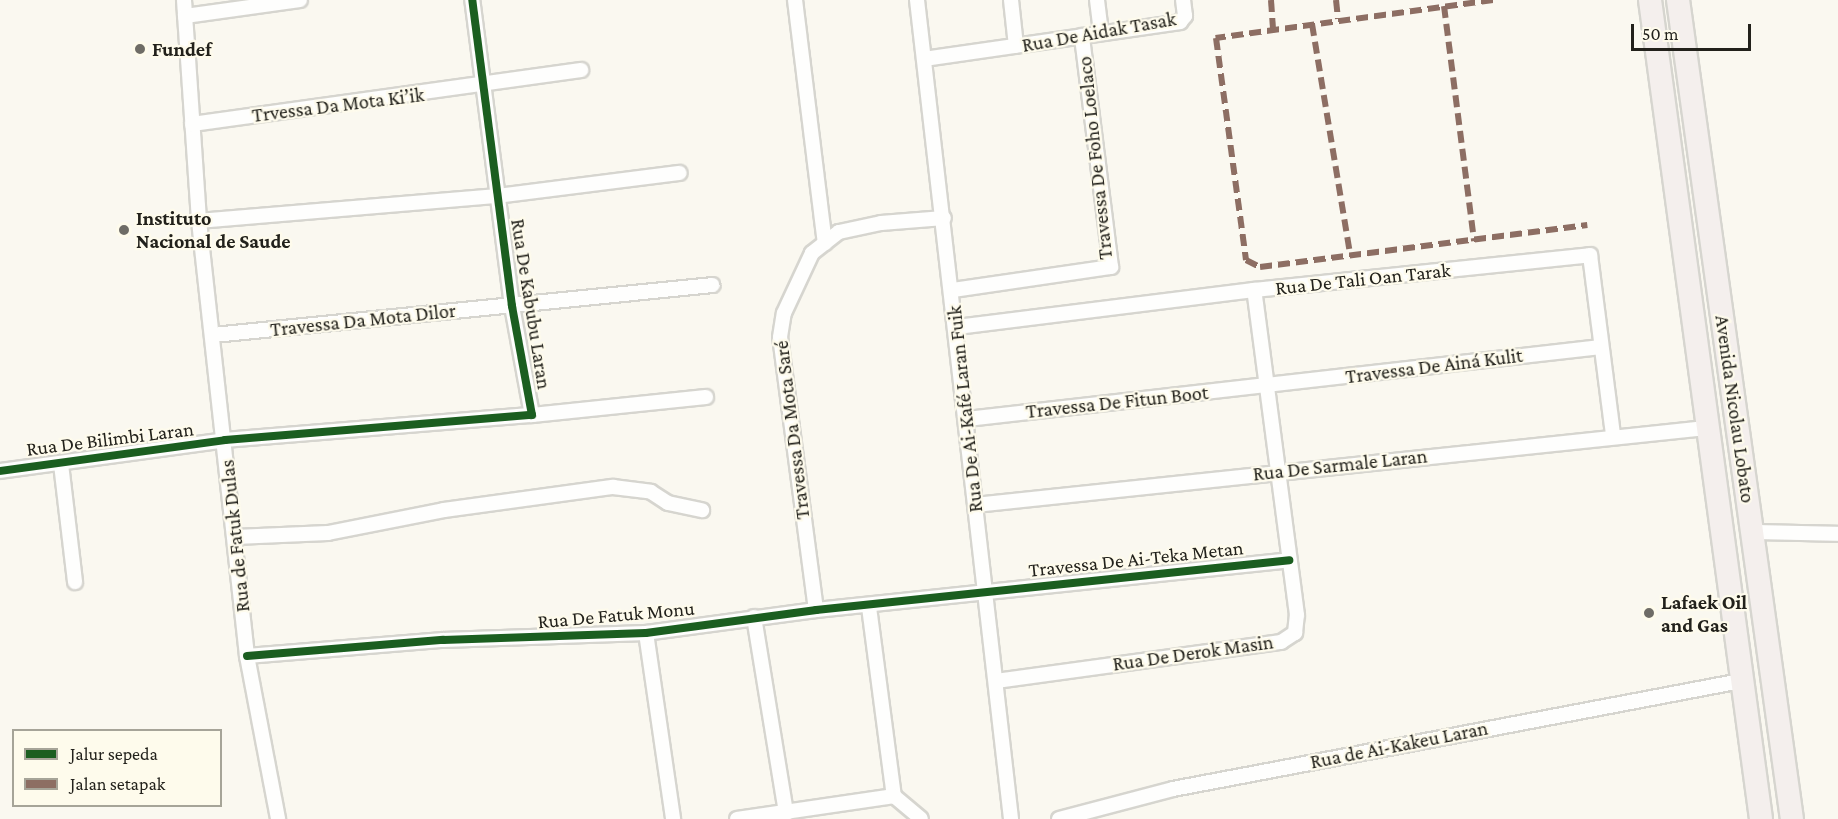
<!DOCTYPE html>
<html>
<head>
<meta charset="utf-8">
<style>
  body { margin:0 }
  #map { position:relative; width:1838px; height:819px; overflow:hidden; background:#faf8f0; font-family:"Crimson Pro",serif }
  div>[style] { position:absolute }
  .roads { filter:drop-shadow(2px 0 #d6d5cf) drop-shadow(-2px 0 #d6d5cf) drop-shadow(0 2px #d6d5cf) drop-shadow(0 -2px #d6d5cf) }
  .minor>* { height:14px; margin:-7px; padding:0 7px; transform-origin:7px; border-radius:7px; background:#fefefd }
  .primary>* { height:22px; margin:-11px; padding:0 11px; transform-origin:11px; border-radius:11px; background:#f4efed }
  .quiet>* { height:6px; margin-top:-3px; transform-origin:0; background:repeating-linear-gradient(90deg,#8d6e63 0 12px,transparent 0 18px) }
  .cycleway>* { height:8px; margin:-4px; padding:0 4px; transform-origin:4px; border-radius:4px; background:#1b5e20 }
  .dots>* { width:16px; height:16px; translate:-50% -50%; box-sizing:border-box; border:3px solid #fefbec; border-radius:50% }
  span { translate:-50% -50%; white-space:nowrap; text-align:center; line-height:1.15; -webkit-text-stroke:4.5px #fefbec; paint-order:stroke }
  .street-label { font-size:20px; color:#22211b }
  .poi-label { font-size:20px; color:#22211b; font-weight:700 }
  .left { translate:0 -50%; text-align:left }
  .legend { position:absolute; left:12px; top:729px; width:210px; height:78px; box-sizing:border-box; background:#fefbec; border:2px solid #a6a498; margin:0; padding:8px 10px; list-style:none; font-size:18px; color:#22211b }
  .legend li { display:flex; align-items:center; gap:12px; height:30px }
  .legend b { width:30px; border:2px solid #a6a498 }
  .scale { position:absolute; left:1631px; top:24px; width:120px; height:27px; box-sizing:border-box; border:3px solid #22211b; border-top:0; padding-left:8px; font-size:18px; line-height:21px; white-space:nowrap; color:#22211b; -webkit-text-stroke:4px #fefbec; paint-order:stroke }
</style>
</head>
<body>
<div id="map">
  <div class="roads">
    <div class="minor">
      <div style="left:184px;top:0;width:222px;rotate:86.1deg"></div>
      <div style="left:199px;top:221px;width:438px;rotate:83.7deg"></div>
      <div style="left:247px;top:656px;width:166px;rotate:79.2deg"></div>
      <div style="left:795px;top:0;width:245px;rotate:83deg"></div>
      <div style="left:917px;top:0;width:824px;rotate:83.45deg"></div>
      <div style="left:1011px;top:0;width:46px;rotate:83.8deg"></div>
      <div style="left:1097px;top:0;width:33px;rotate:83deg"></div>
      <div style="left:185px;top:16px;width:116px;rotate:-7.9deg"></div>
      <div style="left:924px;top:59px;width:259px;rotate:-8.2deg"></div>
      <div style="left:1180px;top:22px;width:8px;rotate:-50deg"></div>
      <div style="left:1185px;top:16px;width:16px;rotate:-97deg"></div>
      <div style="left:192px;top:124px;width:393px;rotate:-7.9deg"></div>
      <div style="left:199px;top:221px;width:299px;rotate:-4.8deg"></div>
      <div style="left:497px;top:196px;width:184px;rotate:-7.2deg"></div>
      <div style="left:953px;top:290px;width:160px;rotate:-8.3deg"></div>
      <div style="left:1111px;top:267px;width:233px;rotate:-97.2deg"></div>
      <div style="left:957px;top:327px;width:299px;rotate:-7.1deg"></div>
      <div style="left:1254px;top:290px;width:338px;rotate:-5.9deg"></div>
      <div style="left:1590px;top:255px;width:181px;rotate:82.7deg"></div>
      <div style="left:214px;top:335px;width:501px;rotate:-5.72deg"></div>
      <div style="left:532px;top:415px;width:175px;rotate:-5.9deg"></div>
      <div style="left:967px;top:419px;width:638px;rotate:-6.48deg"></div>
      <div style="left:61px;top:464px;width:119px;rotate:83.2deg"></div>
      <div style="left:0;top:471px;width:227px;rotate:-7.8deg"></div>
      <div style="left:225px;top:440px;width:308px;rotate:-4.7deg"></div>
      <div style="left:532px;top:415px;width:111px;rotate:-100.4deg"></div>
      <div style="left:512px;top:306px;width:309px;rotate:-97.4deg"></div>
      <div style="left:975px;top:505px;width:735px;rotate:-6.01deg"></div>
      <div style="left:1752px;top:532px;width:86px;rotate:1.3deg"></div>
      <div style="left:235px;top:537px;width:93px;rotate:-2.5deg"></div>
      <div style="left:328px;top:533px;width:118px;rotate:-11.2deg"></div>
      <div style="left:444px;top:510px;width:171px;rotate:-7.8deg"></div>
      <div style="left:613px;top:487px;width:38px;rotate:7deg"></div>
      <div style="left:651px;top:492px;width:20px;rotate:33deg"></div>
      <div style="left:668px;top:503px;width:35px;rotate:12deg"></div>
      <div style="left:869px;top:607px;width:191px;rotate:82.5deg"></div>
      <div style="left:816px;top:610px;width:275px;rotate:-97.5deg"></div>
      <div style="left:780px;top:337px;width:24px;rotate:-81deg"></div>
      <div style="left:784px;top:313px;width:66px;rotate:-65deg"></div>
      <div style="left:812px;top:253px;width:34px;rotate:-38deg"></div>
      <div style="left:839px;top:232px;width:43px;rotate:-12.1deg"></div>
      <div style="left:881px;top:223px;width:63px;rotate:-4.5deg"></div>
      <div style="left:754px;top:617px;width:199px;rotate:80.7deg"></div>
      <div style="left:646px;top:633px;width:188px;rotate:81.7deg"></div>
      <div style="left:247px;top:656px;width:197px;rotate:-4.7deg"></div>
      <div style="left:443px;top:640px;width:203px;rotate:-2deg"></div>
      <div style="left:646px;top:633px;width:172px;rotate:-7.7deg"></div>
      <div style="left:816px;top:610px;width:476px;rotate:-6deg"></div>
      <div style="left:996px;top:681px;width:288px;rotate:-7.8deg"></div>
      <div style="left:1281px;top:642px;width:17px;rotate:-33deg"></div>
      <div style="left:1295px;top:633px;width:18px;rotate:-84deg"></div>
      <div style="left:1297px;top:615px;width:328px;rotate:-97.5deg"></div>
      <div style="left:737px;top:819px;width:159px;rotate:-8.3deg"></div>
      <div style="left:894px;top:796px;width:35px;rotate:40deg"></div>
      <div style="left:1059px;top:819px;width:118px;rotate:-14.7deg"></div>
      <div style="left:1173px;top:789px;width:578px;rotate:-10.77deg"></div>
    </div>
    <div class="primary">
      <div style="left:1650px;top:0;width:826px;rotate:82.28deg"></div>
      <div style="left:1678px;top:0;width:827px;rotate:82.08deg"></div>
    </div>
  </div>
  <div class="quiet">
    <div style="left:1271px;top:0;width:29px;rotate:86deg"></div>
    <div style="left:1336px;top:0;width:19px;rotate:84deg"></div>
    <div style="left:1493px;top:0;width:280px;rotate:172.2deg"></div>
    <div style="left:1216px;top:38px;width:224px;rotate:82.3deg"></div>
    <div style="left:1246px;top:260px;width:16px;rotate:27deg"></div>
    <div style="left:1260px;top:267px;width:330px;rotate:-7.3deg"></div>
    <div style="left:1444px;top:6px;width:237px;rotate:82.7deg"></div>
    <div style="left:1312px;top:24px;width:233px;rotate:80.6deg"></div>
  </div>
  <div class="cycleway">
    <div style="left:0;top:471px;width:227px;rotate:-7.8deg"></div>
    <div style="left:225px;top:440px;width:308px;rotate:-4.7deg"></div>
    <div style="left:532px;top:415px;width:111px;rotate:-100.4deg"></div>
    <div style="left:512px;top:306px;width:309px;rotate:-97.4deg"></div>
    <div style="left:247px;top:656px;width:197px;rotate:-4.7deg"></div>
    <div style="left:443px;top:640px;width:203px;rotate:-2deg"></div>
    <div style="left:646px;top:633px;width:172px;rotate:-7.7deg"></div>
    <div style="left:816px;top:610px;width:476px;rotate:-6deg"></div>
  </div>
  <div class="dots">
    <div style="left:140px;top:49px;background:#6e6c66"></div>
    <div style="left:124px;top:230px;background:#6e6c66"></div>
    <div style="left:1649px;top:613px;background:#6e6c66"></div>
  </div>
  <div class="street-label">
    <span style="left:1099px;top:32px;rotate:-10deg">Rua De Aidak Tasak</span>
    <span style="left:338px;top:105px;rotate:-7deg">Trvessa Da Mota Ki’ik</span>
    <span style="left:1095px;top:158px;rotate:-96deg">Travessa De Foho Loelaco</span>
    <span style="left:1363px;top:279px;rotate:-6deg">Rua De Tali Oan Tarak</span>
    <span style="left:531px;top:304px;rotate:81deg">Rua De Kabubu Laran</span>
    <span style="left:363px;top:320px;rotate:-6deg">Travessa Da Mota Dilor</span>
    <span style="left:1434px;top:366px;rotate:-7deg">Travessa De Ainá Kulit</span>
    <span style="left:1117px;top:402px;rotate:-6deg">Travessa De Fitun Boot</span>
    <span style="left:965px;top:409px;rotate:-96deg">Rua De Ai-Kafé Laran Fuik</span>
    <span style="left:1735px;top:409px;rotate:82deg">Avenida Nicolau Lobato</span>
    <span style="left:792px;top:430px;rotate:-97deg">Travessa Da Mota Saré</span>
    <span style="left:110px;top:439px;rotate:-7deg">Rua De Bilimbi Laran</span>
    <span style="left:1340px;top:465px;rotate:-6deg">Rua De Sarmale Laran</span>
    <span style="left:235px;top:536px;rotate:-96deg">Rua de Fatuk Dulas</span>
    <span style="left:1136px;top:559px;rotate:-6deg">Travessa De Ai-Teka Metan</span>
    <span style="left:616px;top:615px;rotate:-5deg">Rua De Fatuk Monu</span>
    <span style="left:1193px;top:653px;rotate:-8deg">Rua De Derok Masin</span>
    <span style="left:1399px;top:745px;rotate:-11deg">Rua de Ai-Kakeu Laran</span>
  </div>
  <div class="poi-label">
    <span class="left" style="left:152px;top:49px">Fundef</span>
    <span class="left" style="left:136px;top:230px">Instituto<br>Nacional de Saude</span>
    <span class="left" style="left:1661px;top:614px">Lafaek Oil<br>and Gas</span>
  </div>
  <ul class="legend">
  <li><b style="height:8px;background:#1b5e20"></b>Jalur sepeda</li>
  <li><b style="height:8px;background:#8d6e63"></b>Jalan setapak</li>
  </ul>
  <div class="scale">50 m</div>
</div>
</body>
</html>
